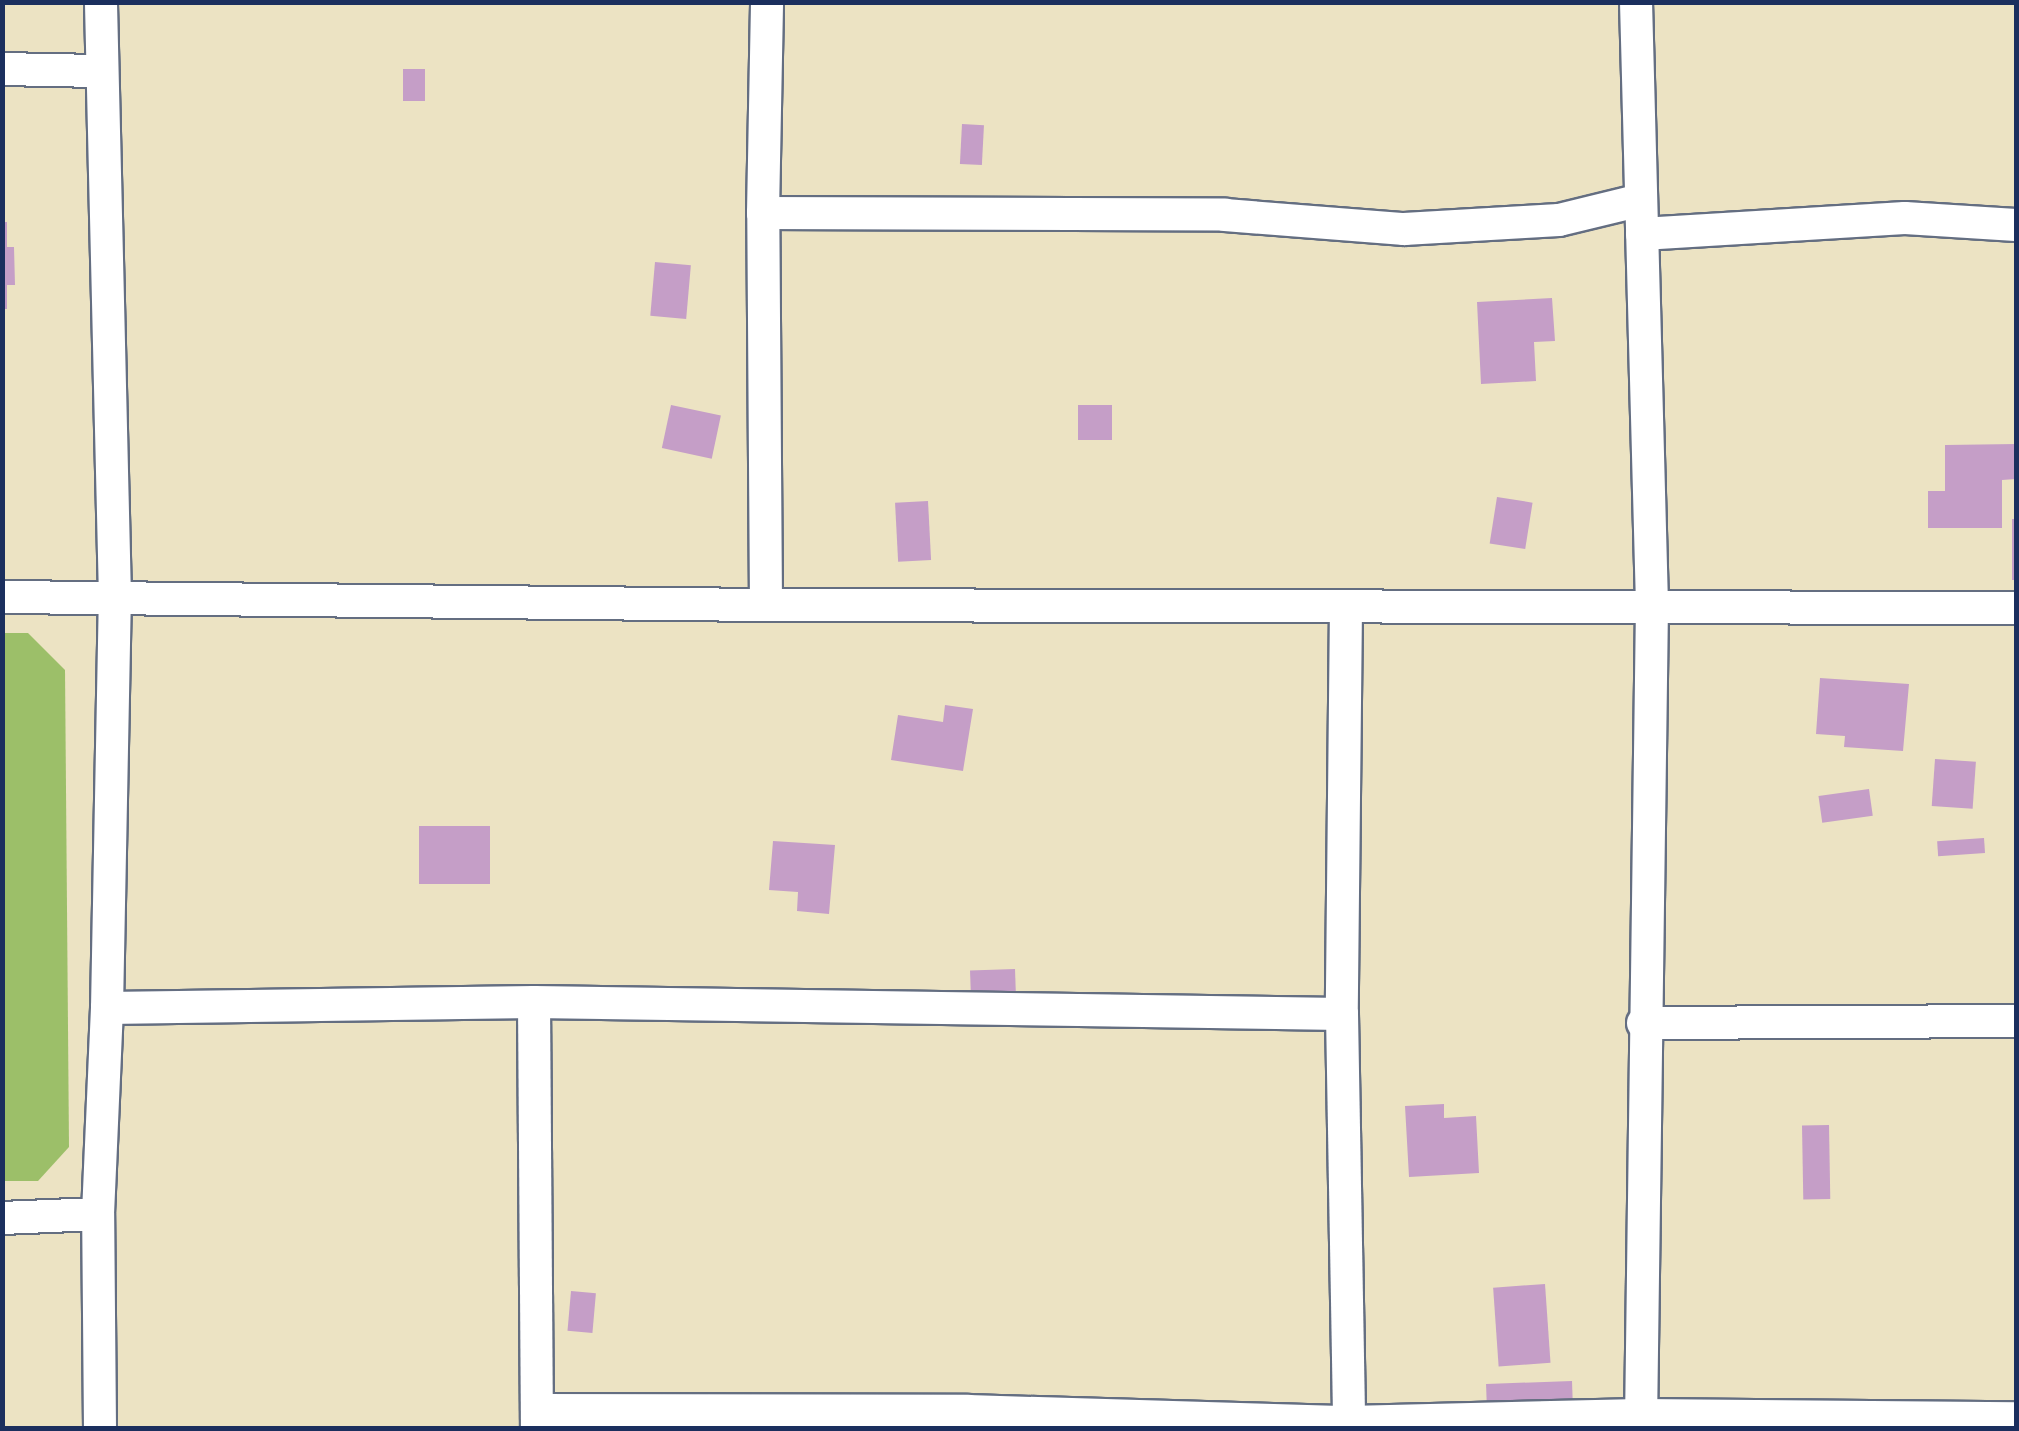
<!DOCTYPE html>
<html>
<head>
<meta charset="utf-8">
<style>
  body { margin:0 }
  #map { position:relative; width:2019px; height:1431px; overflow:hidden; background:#ece3c3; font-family:Mynerve,sans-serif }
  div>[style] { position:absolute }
  .green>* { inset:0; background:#9cbf69 }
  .building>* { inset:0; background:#c59ec7; transform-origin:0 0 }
  .roads { filter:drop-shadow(2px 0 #646e81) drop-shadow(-2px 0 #646e81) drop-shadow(0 2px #646e81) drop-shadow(0 -2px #646e81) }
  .minor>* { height:32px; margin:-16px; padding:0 16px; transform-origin:16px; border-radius:16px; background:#fff }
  span { translate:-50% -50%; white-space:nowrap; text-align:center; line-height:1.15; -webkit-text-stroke:10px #fbf7ec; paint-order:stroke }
  .frame { position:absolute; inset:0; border:5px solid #1b2f5e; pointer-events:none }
</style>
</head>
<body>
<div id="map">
  <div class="green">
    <div style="clip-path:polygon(2px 633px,28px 633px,65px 670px,69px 1147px,38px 1181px,3px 1181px)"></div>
  </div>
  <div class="building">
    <div style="left:403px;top:69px;width:22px;height:32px"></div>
    <div style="left:962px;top:124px;width:22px;height:40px;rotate:3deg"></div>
    <div style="clip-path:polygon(2px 222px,7px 222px,7px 247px,14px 247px,15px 285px,7px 285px,7px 309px,2px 309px)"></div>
    <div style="left:655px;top:262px;width:36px;height:54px;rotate:5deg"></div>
    <div style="clip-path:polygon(1552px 298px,1555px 341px,1534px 342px,1536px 381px,1481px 384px,1477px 302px)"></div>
    <div style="left:671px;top:405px;width:51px;height:44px;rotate:12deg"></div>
    <div style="left:1078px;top:405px;width:34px;height:35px"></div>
    <div style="clip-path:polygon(2016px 444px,2016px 479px,2002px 480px,2002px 528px,1928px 528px,1928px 491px,1945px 491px,1945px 445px)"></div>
    <div style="left:1497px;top:497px;width:36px;height:47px;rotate:9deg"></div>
    <div style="left:928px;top:501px;width:59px;height:33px;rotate:87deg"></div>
    <div style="left:2012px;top:519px;width:4px;height:61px"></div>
    <div style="clip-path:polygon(1820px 678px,1909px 684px,1903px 751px,1844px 747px,1845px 736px,1816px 734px)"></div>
    <div style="clip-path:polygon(945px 705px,973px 709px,963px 771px,891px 760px,898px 715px,943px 722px)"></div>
    <div style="left:1935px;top:759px;width:41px;height:47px;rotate:4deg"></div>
    <div style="left:1869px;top:789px;width:27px;height:51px;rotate:82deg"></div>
    <div style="left:419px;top:826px;width:71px;height:58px"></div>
    <div style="left:1984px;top:838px;width:15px;height:47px;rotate:86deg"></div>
    <div style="clip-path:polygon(773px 841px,835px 845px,829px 914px,797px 911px,798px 892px,769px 890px)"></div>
    <div style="left:1015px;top:969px;width:28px;height:45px;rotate:88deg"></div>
    <div style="clip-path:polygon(1444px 1104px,1444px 1118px,1476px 1116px,1479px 1173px,1409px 1177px,1405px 1106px)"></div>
    <div style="left:1829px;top:1125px;width:74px;height:27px;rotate:89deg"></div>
    <div style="left:1545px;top:1284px;width:79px;height:52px;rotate:86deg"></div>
    <div style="left:571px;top:1291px;width:25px;height:40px;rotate:5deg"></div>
    <div style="left:1572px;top:1381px;width:29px;height:86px;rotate:88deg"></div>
  </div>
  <div class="roads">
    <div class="minor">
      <div style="left:1636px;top:2px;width:603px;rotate:88.48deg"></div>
      <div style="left:1652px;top:605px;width:823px;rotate:90.77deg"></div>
      <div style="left:2px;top:69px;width:98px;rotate:1.2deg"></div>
      <div style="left:763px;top:213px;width:462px;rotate:0.2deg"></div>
      <div style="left:1225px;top:215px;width:180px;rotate:4.5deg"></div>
      <div style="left:1404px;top:229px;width:155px;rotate:-3.3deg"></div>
      <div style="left:1559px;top:220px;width:84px;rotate:-13.7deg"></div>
      <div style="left:1642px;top:234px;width:263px;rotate:-3.5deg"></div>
      <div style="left:1905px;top:218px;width:111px;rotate:3.6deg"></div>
      <div style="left:2px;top:597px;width:764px;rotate:0.6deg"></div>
      <div style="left:766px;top:605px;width:1250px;rotate:0.14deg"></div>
      <div style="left:766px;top:605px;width:392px;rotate:-90.4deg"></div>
      <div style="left:763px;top:213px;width:211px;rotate:-88.9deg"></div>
      <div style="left:1346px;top:606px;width:408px;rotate:90.6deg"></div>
      <div style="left:1342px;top:1014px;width:414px;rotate:89deg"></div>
      <div style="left:534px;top:1002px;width:426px;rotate:89.6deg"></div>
      <div style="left:107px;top:1008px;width:427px;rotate:-0.8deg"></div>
      <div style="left:534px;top:1002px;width:808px;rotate:0.85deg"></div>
      <div style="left:1643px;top:1023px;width:373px;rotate:-0.3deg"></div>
      <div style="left:2px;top:1218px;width:96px;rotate:-2.4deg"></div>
      <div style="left:537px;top:1410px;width:431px;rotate:0.1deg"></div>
      <div style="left:968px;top:1411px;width:381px;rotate:1.7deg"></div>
      <div style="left:1349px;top:1422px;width:291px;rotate:-1.4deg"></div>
      <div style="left:1640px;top:1415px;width:376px;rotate:0.5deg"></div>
      <div style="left:100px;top:1428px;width:214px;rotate:-90.5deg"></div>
      <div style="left:98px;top:1214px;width:206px;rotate:-87.5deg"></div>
      <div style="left:107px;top:1008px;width:410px;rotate:-88.9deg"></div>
      <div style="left:115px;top:598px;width:596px;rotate:-91.35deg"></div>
    </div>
  </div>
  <div class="frame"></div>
</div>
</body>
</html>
